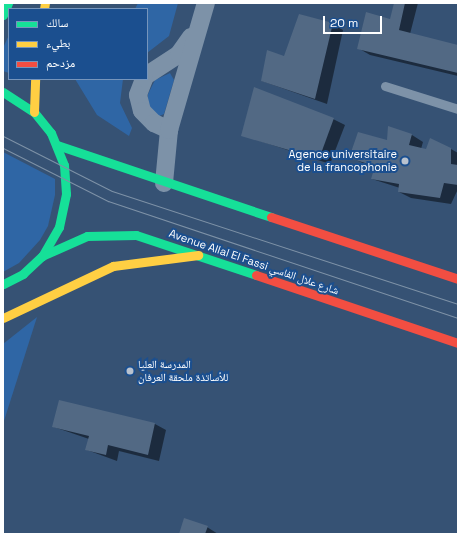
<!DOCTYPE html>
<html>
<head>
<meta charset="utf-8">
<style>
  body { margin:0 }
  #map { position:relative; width:461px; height:537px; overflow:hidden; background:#365274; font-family:"Space Grotesk","Noto Naskh Arabic",sans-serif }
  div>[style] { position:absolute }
  .green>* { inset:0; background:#2f66a5 }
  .shadow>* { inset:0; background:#0007 }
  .building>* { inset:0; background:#526984 }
  .lane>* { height:9px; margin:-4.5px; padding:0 4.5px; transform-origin:4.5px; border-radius:4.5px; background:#7d92a8 }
  .street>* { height:18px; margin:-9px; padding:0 9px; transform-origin:9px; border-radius:9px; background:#7d92a8 }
  .fast>* { height:9px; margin:-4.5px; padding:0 4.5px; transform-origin:4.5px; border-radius:4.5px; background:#16e098 }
  .slow>* { height:9px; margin:-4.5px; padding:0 4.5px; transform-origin:4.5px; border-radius:4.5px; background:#ffcf43 }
  .jam>* { height:9px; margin:-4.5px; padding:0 4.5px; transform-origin:4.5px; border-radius:4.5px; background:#f24e42 }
  .tram>* { height:1px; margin:-0.5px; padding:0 0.5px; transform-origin:0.5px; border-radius:0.5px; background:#7e92a7 }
  .dots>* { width:11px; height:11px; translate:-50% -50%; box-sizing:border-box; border:2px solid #1b4f8f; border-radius:50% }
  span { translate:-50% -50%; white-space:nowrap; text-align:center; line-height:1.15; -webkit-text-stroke:4px #1b4f8f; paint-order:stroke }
  .poi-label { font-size:11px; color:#fff }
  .right { translate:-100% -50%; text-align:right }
  .left { translate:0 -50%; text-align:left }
  .street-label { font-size:11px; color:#fff }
  .frame { position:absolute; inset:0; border:4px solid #fff; pointer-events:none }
  .legend { position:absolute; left:8px; top:8px; width:140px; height:72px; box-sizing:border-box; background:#1b4f8f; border:1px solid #7695bc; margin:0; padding:5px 7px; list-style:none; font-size:12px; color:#fff }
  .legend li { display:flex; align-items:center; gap:8px; height:20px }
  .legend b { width:20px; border:1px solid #7695bc }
  .scale { position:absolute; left:323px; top:16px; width:59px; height:18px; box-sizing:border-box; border:2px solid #fff; border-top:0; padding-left:5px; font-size:12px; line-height:14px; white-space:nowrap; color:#fff; -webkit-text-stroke:3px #1b4f8f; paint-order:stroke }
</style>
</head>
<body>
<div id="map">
  <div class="green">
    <div style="clip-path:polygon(138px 3px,178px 3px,169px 36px,147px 53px,147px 9px,135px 9px)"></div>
    <div style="clip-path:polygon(9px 35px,9px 73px,3px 71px,3px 48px)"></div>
    <div style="clip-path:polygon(170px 73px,174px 80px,164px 114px,157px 117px,148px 105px,148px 94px,155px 80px)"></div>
    <div style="clip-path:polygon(75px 79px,123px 79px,120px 103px,132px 128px,129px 136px,97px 115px)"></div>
    <div style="clip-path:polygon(3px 152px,55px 179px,55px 195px,48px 226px,40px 240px,19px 263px,3px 272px)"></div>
    <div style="clip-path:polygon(37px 317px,3px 424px,3px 344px)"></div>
  </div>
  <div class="shadow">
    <div style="clip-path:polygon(395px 3px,418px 3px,410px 34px,458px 46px,458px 76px,370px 55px,358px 48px,391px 20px)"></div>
    <div style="clip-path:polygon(332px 24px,343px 30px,327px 104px,262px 81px,284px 58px)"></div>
    <div style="clip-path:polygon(333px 119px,345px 125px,330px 164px,242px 135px)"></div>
    <div style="clip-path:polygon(412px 135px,423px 142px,421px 149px,451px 149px,458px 153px,458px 189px,451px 204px,411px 198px,399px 192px,400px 188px,372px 179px,375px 168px,351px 158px)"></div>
    <div style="clip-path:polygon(60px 401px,155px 424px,166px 430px,159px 461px,119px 451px,117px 461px,87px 450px,89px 439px,54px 427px)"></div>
    <div style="clip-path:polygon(207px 527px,218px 534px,180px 534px)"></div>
  </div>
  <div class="building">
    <div style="clip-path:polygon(394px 3px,405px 3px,399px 30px,458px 45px,458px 73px,357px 49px,366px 12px,390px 19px)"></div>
    <div style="clip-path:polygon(299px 14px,333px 23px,315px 99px,261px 81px,267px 50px,284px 56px)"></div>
    <div style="clip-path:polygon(254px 87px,334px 118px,319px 159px,241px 136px)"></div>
    <div style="clip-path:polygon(388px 126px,412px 134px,409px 145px,426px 149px,430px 138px,451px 148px,451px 164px,458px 165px,458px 185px,444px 183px,440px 198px,398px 192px,399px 184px,371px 179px,375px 166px,349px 158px,358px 132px,387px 140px)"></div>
    <div style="clip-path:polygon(59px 400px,155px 423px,148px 455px,108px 445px,106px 455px,85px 450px,89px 436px,52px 427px)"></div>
    <div style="clip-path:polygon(184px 518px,208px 526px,205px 534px,179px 534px)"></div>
  </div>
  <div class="lane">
    <div style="left:385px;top:86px;width:77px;rotate:17.5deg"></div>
  </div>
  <div class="street">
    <div style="left:147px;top:75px;width:38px;rotate:-33deg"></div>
    <div style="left:179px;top:54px;width:21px;rotate:-55deg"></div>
    <div style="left:144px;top:79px;width:17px;rotate:111deg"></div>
    <div style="left:138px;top:95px;width:16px;rotate:76deg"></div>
    <div style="left:142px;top:111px;width:17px;rotate:45deg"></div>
    <div style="left:154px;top:123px;width:17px;rotate:25deg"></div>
    <div style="left:164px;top:183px;width:53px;rotate:-84.6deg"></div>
    <div style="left:169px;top:130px;width:132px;rotate:-73.8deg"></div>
  </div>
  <div class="fast">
    <div style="left:3px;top:15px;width:13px;rotate:-67deg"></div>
    <div style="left:3px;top:92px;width:37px;rotate:33deg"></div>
    <div style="left:34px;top:112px;width:27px;rotate:51deg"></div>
    <div style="left:51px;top:133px;width:35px;rotate:68deg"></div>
    <div style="left:64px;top:165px;width:29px;rotate:86deg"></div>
    <div style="left:66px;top:194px;width:34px;rotate:102deg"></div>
    <div style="left:59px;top:227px;width:34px;rotate:120deg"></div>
    <div style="left:42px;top:256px;width:26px;rotate:137deg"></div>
    <div style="left:23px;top:274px;width:22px;rotate:153deg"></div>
    <div style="left:57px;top:145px;width:226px;rotate:18.6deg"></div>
    <div style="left:42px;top:256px;width:49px;rotate:-24deg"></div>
    <div style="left:87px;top:236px;width:49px;rotate:-1.2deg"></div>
    <div style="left:136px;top:235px;width:126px;rotate:18.4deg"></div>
  </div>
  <div class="slow">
    <div style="left:44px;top:9px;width:6px;rotate:-81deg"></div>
    <div style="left:34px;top:112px;width:33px;rotate:-88deg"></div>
    <div style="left:3px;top:318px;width:122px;rotate:-25.3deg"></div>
    <div style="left:113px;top:266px;width:86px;rotate:-7.4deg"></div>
  </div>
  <div class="jam">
    <div style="left:271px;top:217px;width:197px;rotate:18.3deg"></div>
    <div style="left:256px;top:275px;width:213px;rotate:18.6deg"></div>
  </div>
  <div class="tram">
    <div style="left:3px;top:136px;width:122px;rotate:26.8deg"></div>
    <div style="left:112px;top:191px;width:364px;rotate:18.1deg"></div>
    <div style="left:3px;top:148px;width:118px;rotate:26.8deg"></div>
    <div style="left:108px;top:201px;width:369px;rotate:18.5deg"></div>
  </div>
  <div class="dots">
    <div style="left:405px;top:161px;background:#b9c2ce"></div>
    <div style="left:130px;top:371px;background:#b9c2ce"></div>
  </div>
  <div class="poi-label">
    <span class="right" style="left:397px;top:161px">Agence universitaire<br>de la francophonie</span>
    <span class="left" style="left:138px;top:371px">المدرسة العليا<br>للأساتذة ملحقة العرفان</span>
  </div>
  <div class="street-label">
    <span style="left:254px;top:262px;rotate:19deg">Avenue Allal El Fassi شارع علال الفاسي</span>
  </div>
  <div class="frame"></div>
  <ul class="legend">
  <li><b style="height:5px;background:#16e098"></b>سالك</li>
  <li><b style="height:5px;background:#ffcf43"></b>بطيء</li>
  <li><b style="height:5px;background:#f24e42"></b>مزدحم</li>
  </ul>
  <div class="scale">20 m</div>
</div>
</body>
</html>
